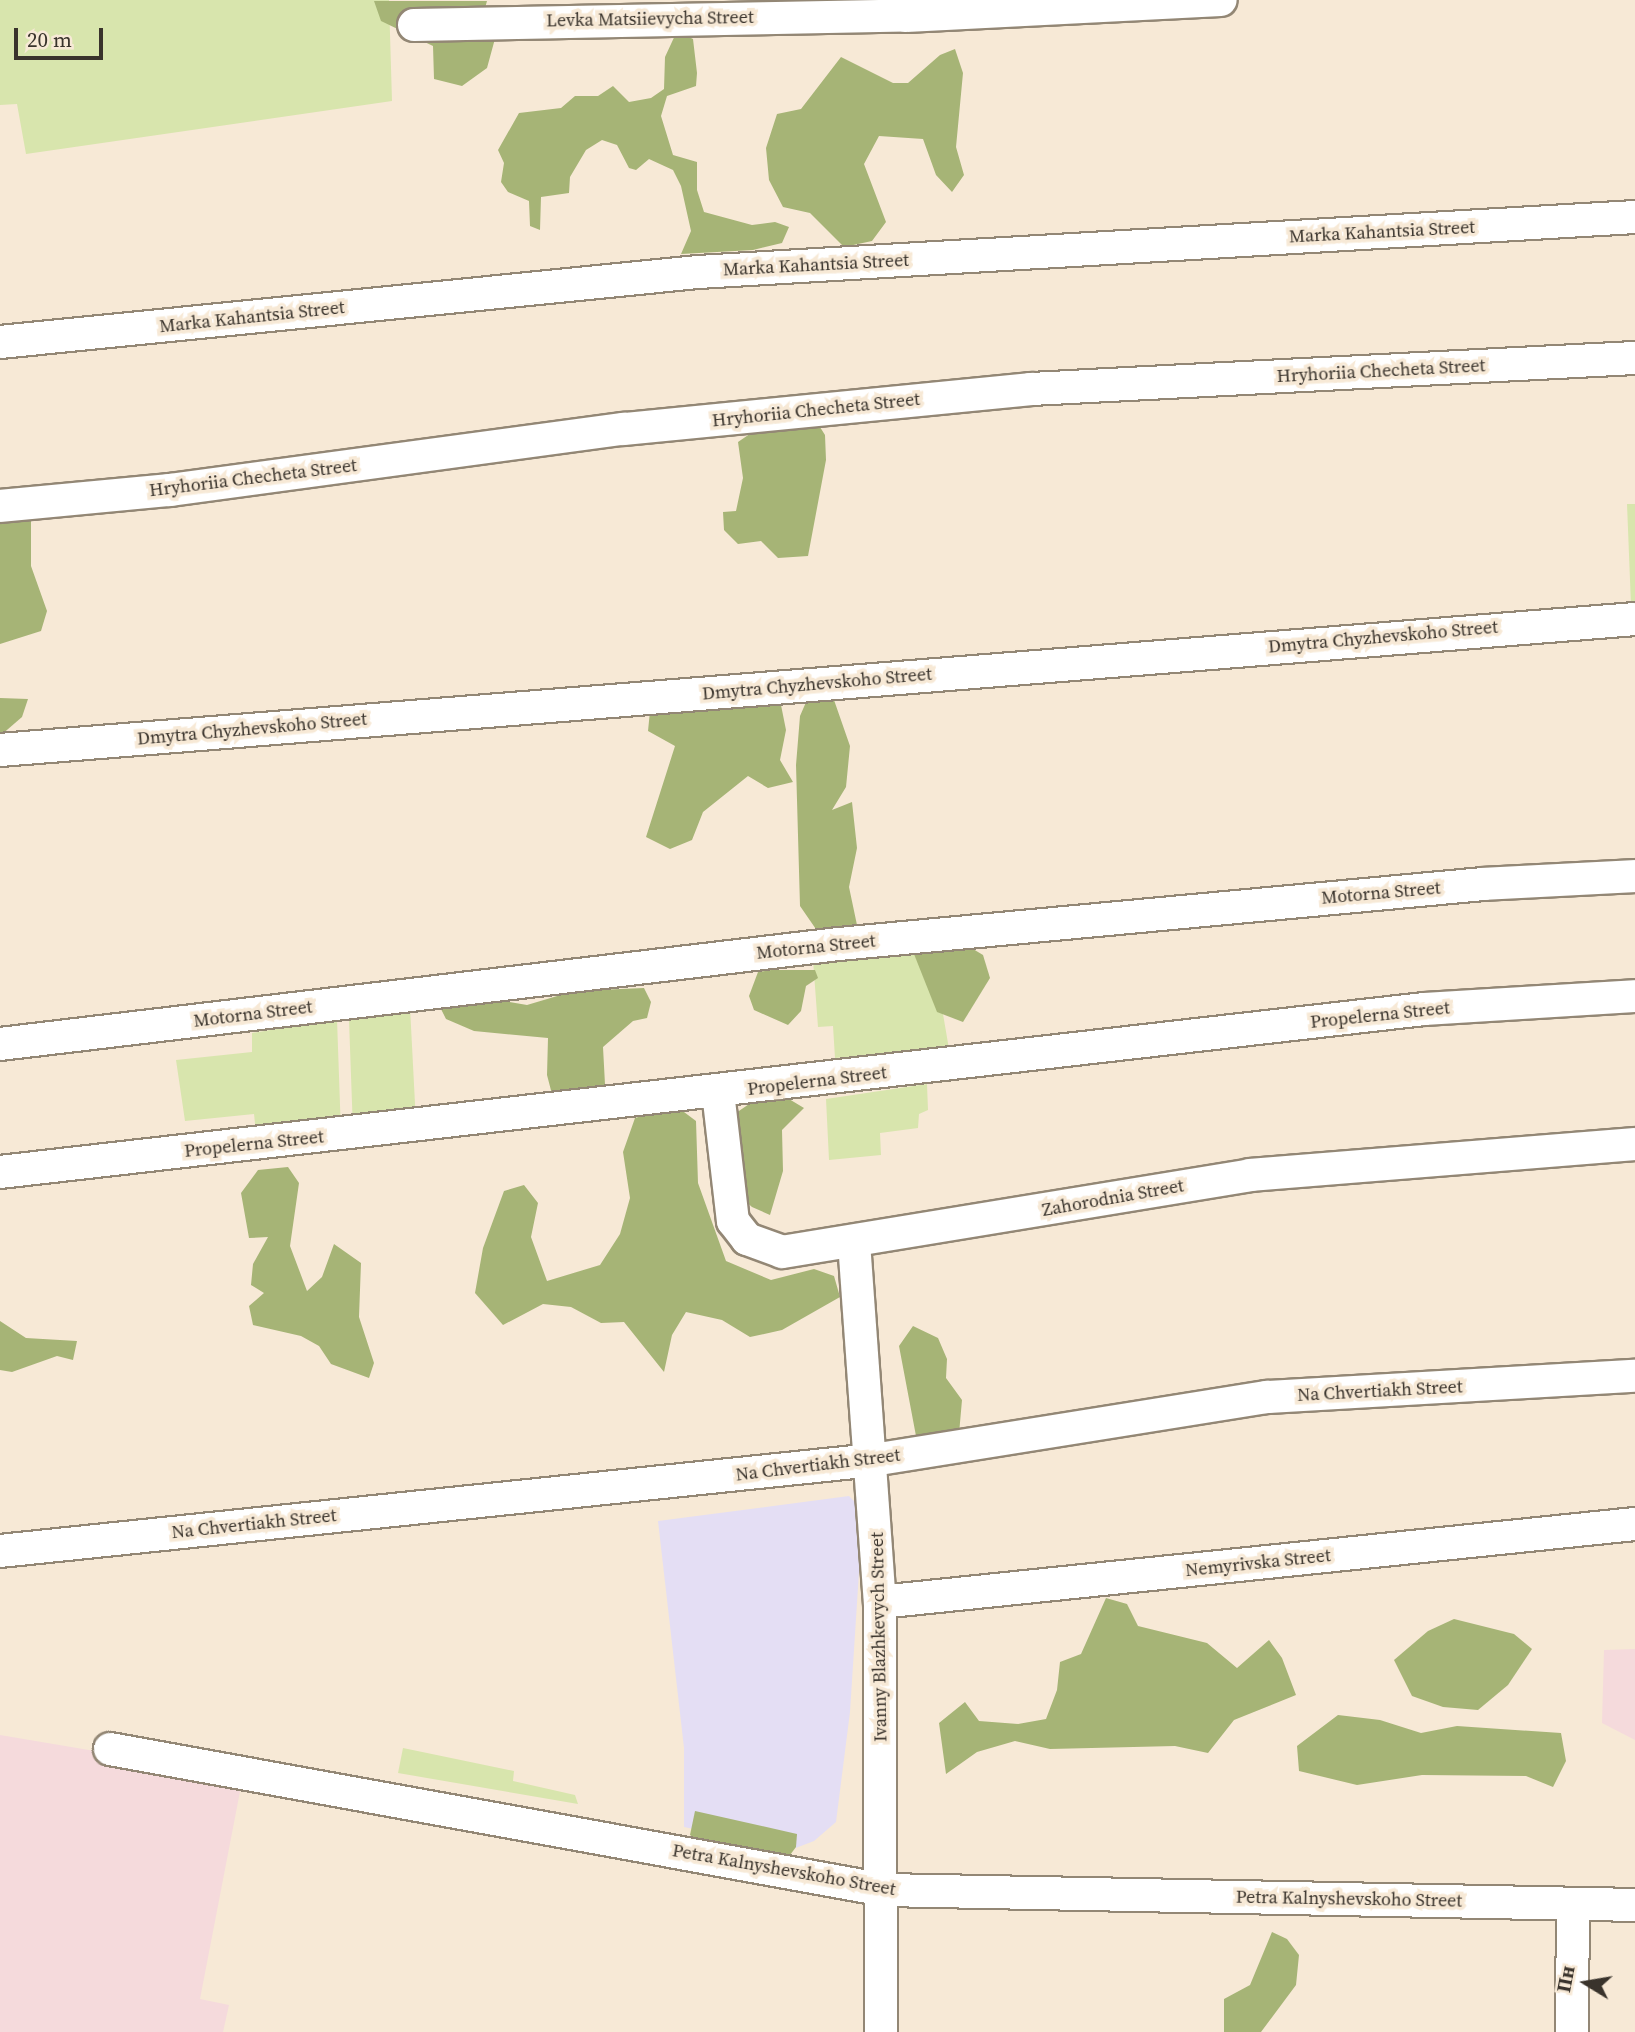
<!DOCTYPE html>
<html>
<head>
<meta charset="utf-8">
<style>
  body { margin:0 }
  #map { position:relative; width:1635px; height:2032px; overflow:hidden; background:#f7e9d6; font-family:"Source Serif 4",serif }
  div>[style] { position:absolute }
  .commercial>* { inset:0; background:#e4def4 }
  .industrial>* { inset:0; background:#f5dadc }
  .green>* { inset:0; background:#d8e5ad }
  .forest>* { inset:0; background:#a6b476 }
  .roads { filter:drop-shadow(2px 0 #938775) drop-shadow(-2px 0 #938775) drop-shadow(0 2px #938775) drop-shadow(0 -2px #938775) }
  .minor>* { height:32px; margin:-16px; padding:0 16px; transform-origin:16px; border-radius:16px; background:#fff }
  span { translate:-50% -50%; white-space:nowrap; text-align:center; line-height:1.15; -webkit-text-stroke:7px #f7e9d6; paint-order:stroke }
  .street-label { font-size:18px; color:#39332c }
  .north { position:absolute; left:1551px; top:1948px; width:70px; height:70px; -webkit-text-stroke:5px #f7e9d6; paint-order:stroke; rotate:281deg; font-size:19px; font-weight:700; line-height:28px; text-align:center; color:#39332c }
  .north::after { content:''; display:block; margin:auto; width:24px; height:32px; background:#39332c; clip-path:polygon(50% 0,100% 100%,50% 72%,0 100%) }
  .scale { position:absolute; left:14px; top:28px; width:89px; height:32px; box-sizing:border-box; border:4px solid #39332c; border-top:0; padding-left:9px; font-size:21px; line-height:24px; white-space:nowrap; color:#39332c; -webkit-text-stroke:5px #f7e9d6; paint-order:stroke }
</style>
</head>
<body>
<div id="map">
  <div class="commercial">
    <div style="clip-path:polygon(849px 1496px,863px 1510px,850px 1712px,836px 1822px,814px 1841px,793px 1849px,684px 1827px,684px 1748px,658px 1521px)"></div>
  </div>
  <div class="industrial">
    <div style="clip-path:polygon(1635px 1649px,1635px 1740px,1602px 1723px,1604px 1650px)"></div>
    <div style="clip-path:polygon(0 1735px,243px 1776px,200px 1999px,229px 2005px,223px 2032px,0 2032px)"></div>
  </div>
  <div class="green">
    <div style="clip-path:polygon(0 0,389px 0,392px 101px,26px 154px,17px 104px,0 105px)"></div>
    <div style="clip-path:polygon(1627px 504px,1635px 504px,1635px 605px,1631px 605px)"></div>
    <div style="clip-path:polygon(931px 944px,949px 1049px,835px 1058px,833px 1026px,818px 1027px,813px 960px)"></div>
    <div style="clip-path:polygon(410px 1007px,416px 1123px,353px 1131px,349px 1020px)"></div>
    <div style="clip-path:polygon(337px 1019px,341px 1133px,257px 1142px,254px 1114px,185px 1121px,176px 1060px,252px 1052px,252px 1033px)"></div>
    <div style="clip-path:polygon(927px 1084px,928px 1110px,919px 1114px,918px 1128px,880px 1133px,881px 1155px,829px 1160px,826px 1099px)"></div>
    <div style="clip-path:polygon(403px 1748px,514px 1771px,513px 1781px,575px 1795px,578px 1804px,398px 1773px)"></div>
  </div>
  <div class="forest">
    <div style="clip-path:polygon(374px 1px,487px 1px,483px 15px,496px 35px,487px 68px,462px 86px,434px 79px,433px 46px,381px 21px)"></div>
    <div style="clip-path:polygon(677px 31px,693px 39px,697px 73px,696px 86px,667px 96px,661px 116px,673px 155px,697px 162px,697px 190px,704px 212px,752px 225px,775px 222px,789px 227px,782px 243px,753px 250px,681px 254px,691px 231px,681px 186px,673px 170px,649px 159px,636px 170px,629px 168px,617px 145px,602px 140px,586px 150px,570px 177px,569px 193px,541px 197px,540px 230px,530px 226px,529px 201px,508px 192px,501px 182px,504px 163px,498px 150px,519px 113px,561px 108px,575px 96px,598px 96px,613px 86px,629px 102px,651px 98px,664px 89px,665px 57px)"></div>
    <div style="clip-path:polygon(955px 49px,963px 73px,956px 147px,964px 175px,952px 192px,936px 175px,923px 139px,879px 136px,864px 164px,886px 222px,872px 241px,844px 247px,810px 213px,783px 207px,769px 180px,766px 148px,777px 114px,801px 109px,841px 57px,893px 83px,908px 83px,940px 55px)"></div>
    <div style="clip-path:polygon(813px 416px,825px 435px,826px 460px,808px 556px,778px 558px,761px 541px,738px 544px,724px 530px,723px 512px,736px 511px,743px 478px,738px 442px,763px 425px)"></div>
    <div style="clip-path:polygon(0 517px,31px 518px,31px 566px,47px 611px,41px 631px,0 644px)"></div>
    <div style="clip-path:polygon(810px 693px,834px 700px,850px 746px,846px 787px,832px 810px,852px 802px,857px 848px,849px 887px,857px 925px,849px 937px,820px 935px,800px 906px,796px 765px,800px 716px)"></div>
    <div style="clip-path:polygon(0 698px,28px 699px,22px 717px,0 736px)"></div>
    <div style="clip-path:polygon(743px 701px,781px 705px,786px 730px,780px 760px,793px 782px,768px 788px,748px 776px,703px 812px,692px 840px,670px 849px,646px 837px,675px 746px,648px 731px,650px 711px)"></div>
    <div style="clip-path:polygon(963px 943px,983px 955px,990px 978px,963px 1022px,937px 1012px,910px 944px)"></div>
    <div style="clip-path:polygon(771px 970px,815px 970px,818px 978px,806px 986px,801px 1011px,788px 1025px,754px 1010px,749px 996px,758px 972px)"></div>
    <div style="clip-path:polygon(644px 988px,651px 1002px,647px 1018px,633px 1021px,603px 1047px,606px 1103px,554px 1102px,547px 1075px,548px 1038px,474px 1031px,446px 1019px,438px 1003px,468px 995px,527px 1005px,574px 991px)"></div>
    <div style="clip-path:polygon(789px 1099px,804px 1108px,782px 1130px,783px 1171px,770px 1215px,752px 1207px,733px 1190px,717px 1126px,755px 1100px)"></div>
    <div style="clip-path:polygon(676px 1106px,696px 1121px,698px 1183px,726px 1261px,771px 1280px,814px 1269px,834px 1276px,840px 1297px,782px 1330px,750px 1337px,722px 1320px,686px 1312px,672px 1335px,664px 1372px,624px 1322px,601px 1323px,571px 1307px,543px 1304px,503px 1325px,475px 1293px,483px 1248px,504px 1191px,524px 1185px,538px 1203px,531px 1237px,547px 1281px,600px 1265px,620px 1234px,630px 1198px,623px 1152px,635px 1118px)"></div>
    <div style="clip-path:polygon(288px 1167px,299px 1183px,290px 1246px,307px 1291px,322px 1277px,334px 1244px,361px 1263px,359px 1317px,374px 1363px,369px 1378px,331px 1364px,319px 1346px,301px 1336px,253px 1325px,249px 1306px,264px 1293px,251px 1285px,253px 1264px,268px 1237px,249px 1238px,241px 1193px,258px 1170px)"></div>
    <div style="clip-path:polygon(0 1321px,26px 1338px,77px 1341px,73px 1360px,57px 1356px,12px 1372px,0 1370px)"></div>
    <div style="clip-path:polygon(913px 1326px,938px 1338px,947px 1359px,946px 1378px,962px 1400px,959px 1434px,928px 1445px,916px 1436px,899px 1346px)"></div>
    <div style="clip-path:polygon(1106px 1598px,1127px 1604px,1138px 1626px,1207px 1643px,1237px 1668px,1269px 1640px,1282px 1658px,1296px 1695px,1234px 1720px,1208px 1753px,1175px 1746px,1050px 1749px,1015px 1741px,977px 1752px,946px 1774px,939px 1723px,965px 1702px,979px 1721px,1018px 1724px,1046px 1719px,1057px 1690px,1060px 1662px,1081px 1654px)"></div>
    <div style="clip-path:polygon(1454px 1619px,1514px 1634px,1532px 1649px,1508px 1685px,1478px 1710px,1443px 1707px,1412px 1696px,1394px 1660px,1428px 1631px)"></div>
    <div style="clip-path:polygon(1338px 1715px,1380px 1720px,1421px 1733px,1457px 1726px,1561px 1733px,1566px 1761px,1553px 1787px,1526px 1776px,1422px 1775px,1357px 1785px,1299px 1771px,1297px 1746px)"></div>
    <div style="clip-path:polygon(695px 1811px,797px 1834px,796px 1847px,784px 1863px,709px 1849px,690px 1835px)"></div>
    <div style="clip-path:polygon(1272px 1932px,1287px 1939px,1299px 1955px,1296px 1985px,1261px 2032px,1224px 2032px,1224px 1999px,1250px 1985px)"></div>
  </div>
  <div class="roads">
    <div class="minor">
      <div style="left:414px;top:25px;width:491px;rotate:-1.1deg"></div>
      <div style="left:905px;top:16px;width:316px;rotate:-2.9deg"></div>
      <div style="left:0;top:342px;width:702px;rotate:-5.73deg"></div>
      <div style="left:698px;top:272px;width:939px;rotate:-3.36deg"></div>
      <div style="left:0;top:506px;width:171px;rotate:-5.4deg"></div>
      <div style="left:170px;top:490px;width:458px;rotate:-7.7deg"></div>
      <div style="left:624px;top:429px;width:409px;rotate:-5.6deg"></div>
      <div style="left:1031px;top:389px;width:605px;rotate:-2.94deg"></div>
      <div style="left:0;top:750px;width:1640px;rotate:-4.58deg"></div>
      <div style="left:0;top:1044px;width:845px;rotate:-6.8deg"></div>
      <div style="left:839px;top:944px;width:647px;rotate:-5.32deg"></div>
      <div style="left:1483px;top:884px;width:152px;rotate:-3deg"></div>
      <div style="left:718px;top:1092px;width:130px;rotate:83.4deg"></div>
      <div style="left:733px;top:1221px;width:23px;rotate:52deg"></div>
      <div style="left:747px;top:1239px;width:37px;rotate:20deg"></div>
      <div style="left:782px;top:1252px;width:474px;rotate:-9.3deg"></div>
      <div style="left:1250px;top:1175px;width:386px;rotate:-4.6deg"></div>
      <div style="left:0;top:1172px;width:1433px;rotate:-6.53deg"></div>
      <div style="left:1424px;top:1009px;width:211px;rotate:-3.5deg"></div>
      <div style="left:854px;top:1242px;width:361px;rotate:85.9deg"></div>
      <div style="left:880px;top:1602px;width:430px;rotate:89.9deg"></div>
      <div style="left:0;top:1551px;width:878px;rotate:-5.95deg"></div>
      <div style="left:873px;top:1460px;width:399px;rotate:-9.1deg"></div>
      <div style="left:1267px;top:1397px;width:369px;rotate:-3.3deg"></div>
      <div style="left:880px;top:1602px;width:759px;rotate:-5.9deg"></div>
      <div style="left:110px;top:1749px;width:787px;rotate:10.32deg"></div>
      <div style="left:884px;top:1890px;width:751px;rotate:1.14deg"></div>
      <div style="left:1572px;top:2032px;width:128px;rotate:-89.6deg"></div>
    </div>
  </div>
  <div class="street-label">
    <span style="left:650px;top:19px;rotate:-1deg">Levka Matsiievycha Street</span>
    <span style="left:1382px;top:232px;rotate:-3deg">Marka Kahantsia Street</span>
    <span style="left:816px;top:265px;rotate:-3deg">Marka Kahantsia Street</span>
    <span style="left:252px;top:317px;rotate:-6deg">Marka Kahantsia Street</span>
    <span style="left:1381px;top:371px;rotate:-3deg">Hryhoriia Checheta Street</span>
    <span style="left:816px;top:410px;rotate:-6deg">Hryhoriia Checheta Street</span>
    <span style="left:253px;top:478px;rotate:-7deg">Hryhoriia Checheta Street</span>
    <span style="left:1383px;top:637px;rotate:-5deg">Dmytra Chyzhevskoho Street</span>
    <span style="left:817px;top:684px;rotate:-5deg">Dmytra Chyzhevskoho Street</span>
    <span style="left:252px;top:729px;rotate:-5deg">Dmytra Chyzhevskoho Street</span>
    <span style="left:1381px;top:893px;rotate:-5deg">Motorna Street</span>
    <span style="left:816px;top:947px;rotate:-6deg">Motorna Street</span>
    <span style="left:253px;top:1014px;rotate:-7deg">Motorna Street</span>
    <span style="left:1380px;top:1015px;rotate:-6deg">Propelerna Street</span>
    <span style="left:817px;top:1081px;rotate:-7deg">Propelerna Street</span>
    <span style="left:254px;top:1144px;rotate:-6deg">Propelerna Street</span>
    <span style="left:1113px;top:1198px;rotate:-10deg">Zahorodnia Street</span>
    <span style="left:1380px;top:1391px;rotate:-3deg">Na Chvertiakh Street</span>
    <span style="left:818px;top:1465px;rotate:-7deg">Na Chvertiakh Street</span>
    <span style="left:254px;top:1524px;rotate:-6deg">Na Chvertiakh Street</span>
    <span style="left:1258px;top:1563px;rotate:-6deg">Nemyrivska Street</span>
    <span style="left:879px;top:1637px;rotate:-91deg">Ivanny Blazhkevych Street</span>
    <span style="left:784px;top:1870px;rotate:10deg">Petra Kalnyshevskoho Street</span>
    <span style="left:1349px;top:1899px;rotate:1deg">Petra Kalnyshevskoho Street</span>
  </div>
  <div class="north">Пн</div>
  <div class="scale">20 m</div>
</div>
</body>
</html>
